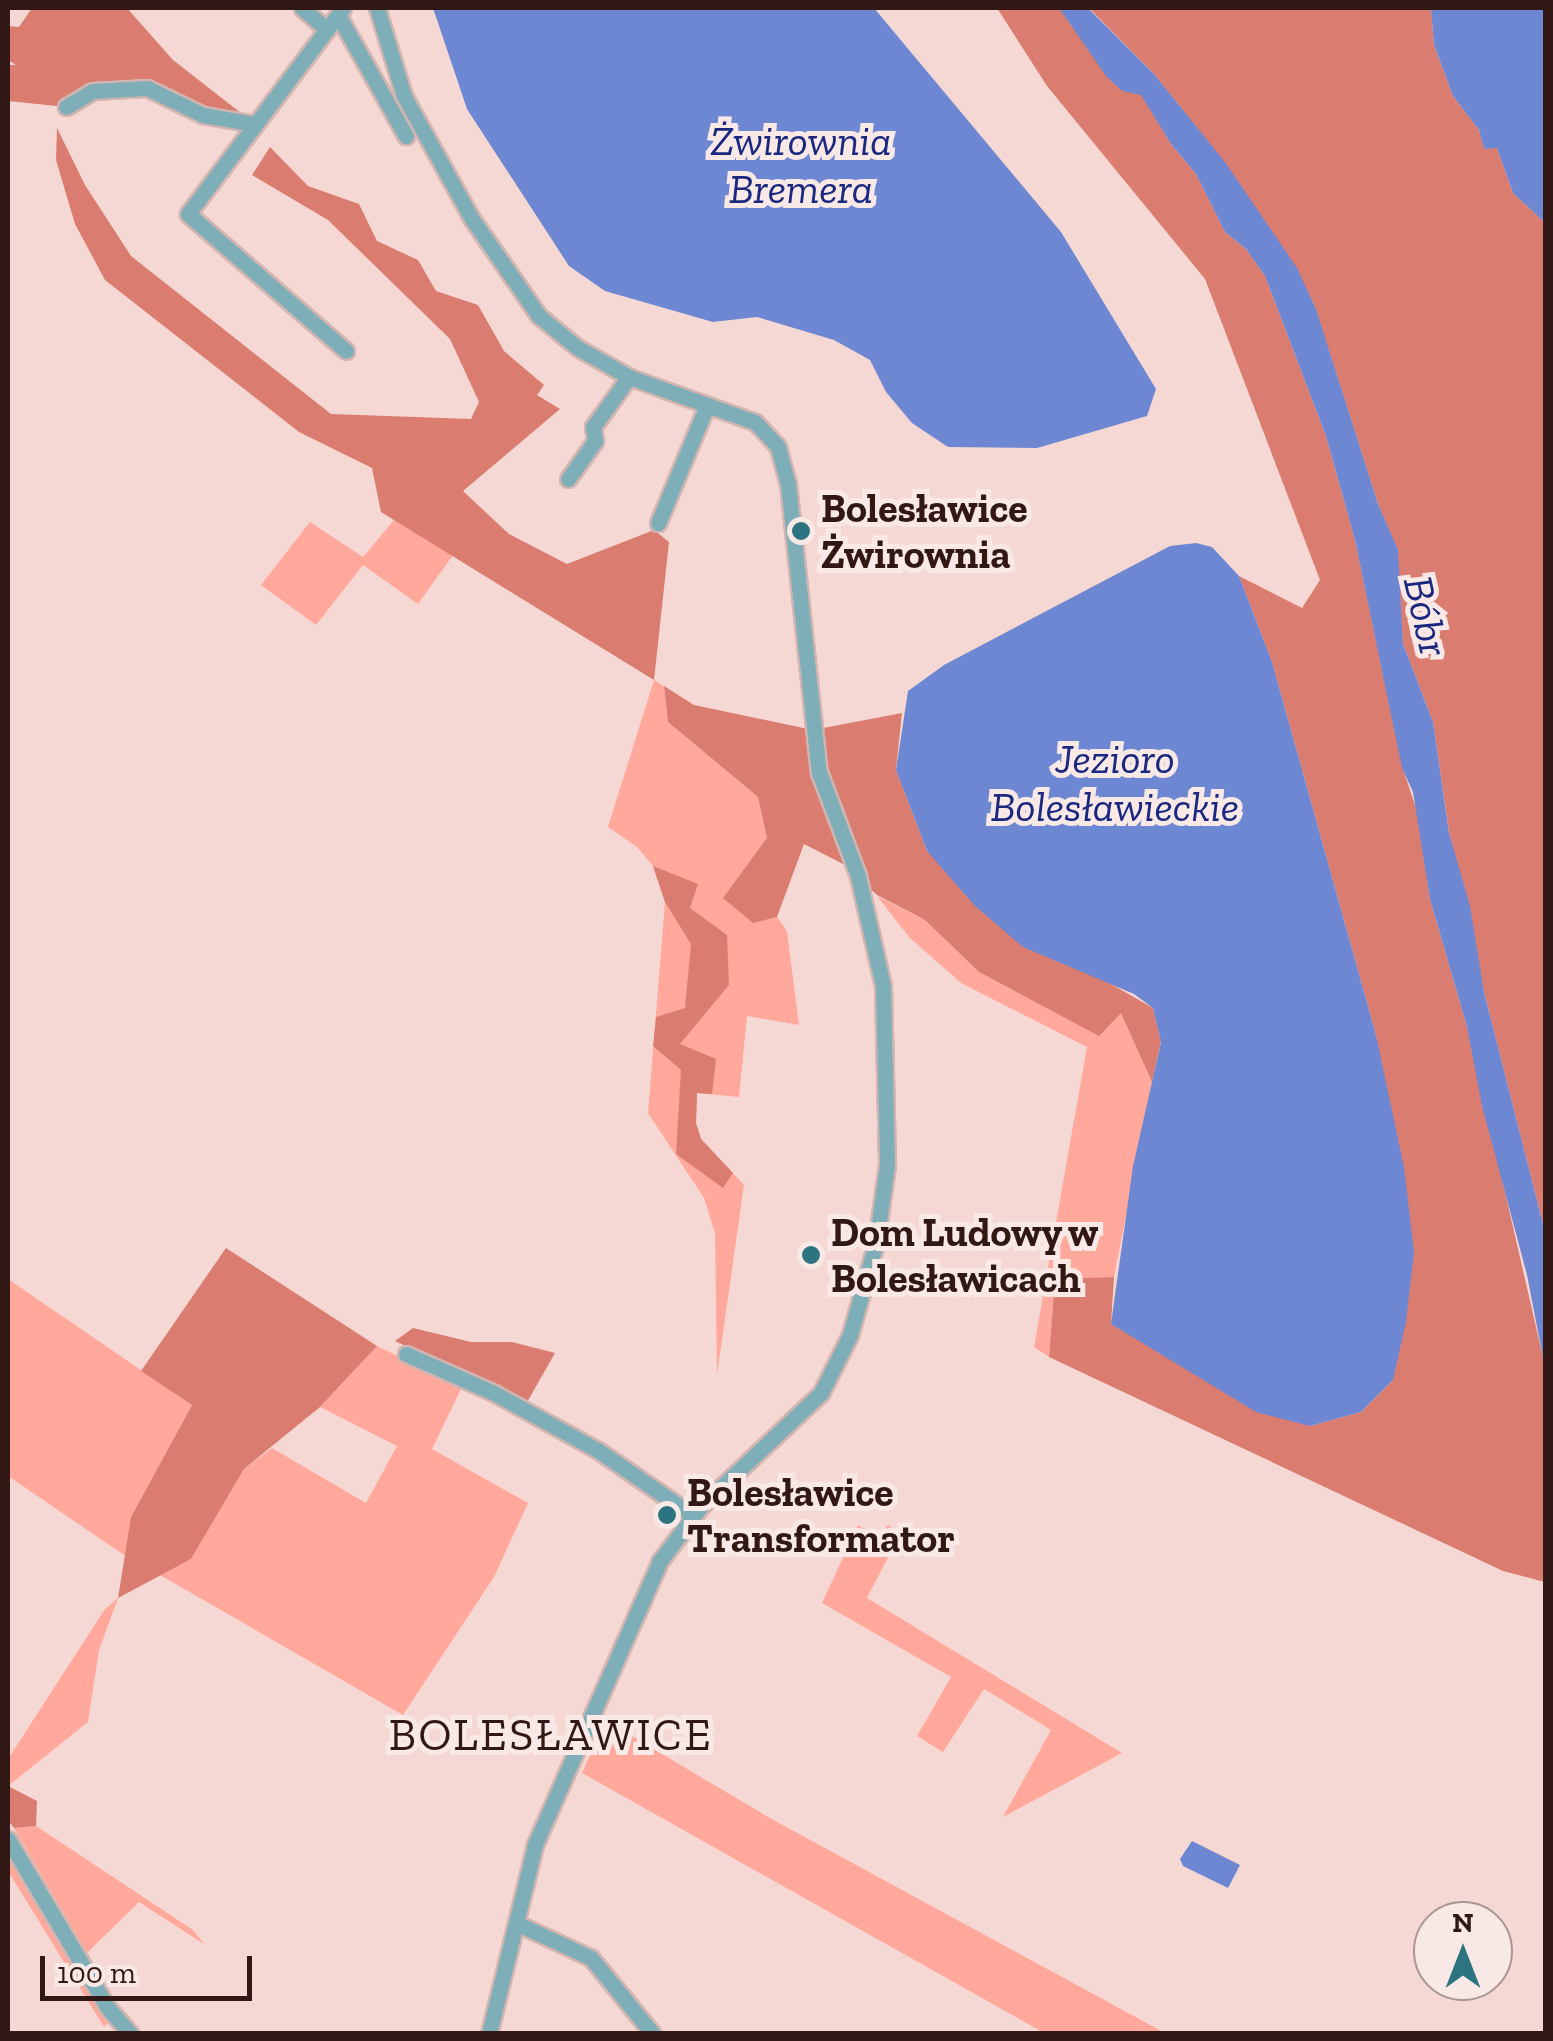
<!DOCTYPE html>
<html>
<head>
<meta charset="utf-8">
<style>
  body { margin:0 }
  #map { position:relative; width:1553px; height:2041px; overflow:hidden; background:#f5d8d3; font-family:"Zilla Slab",serif }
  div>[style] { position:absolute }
  .green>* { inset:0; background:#ffa89b }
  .forest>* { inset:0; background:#da7d70 }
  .water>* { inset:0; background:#6e87d3 }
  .roads { filter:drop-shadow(2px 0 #d2b5b1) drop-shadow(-2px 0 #d2b5b1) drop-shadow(0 2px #d2b5b1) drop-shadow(0 -2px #d2b5b1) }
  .minor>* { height:15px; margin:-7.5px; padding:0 7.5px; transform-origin:7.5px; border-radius:7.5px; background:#7eaeb7 }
  .dots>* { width:28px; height:28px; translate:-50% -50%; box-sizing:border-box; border:5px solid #f8e9e6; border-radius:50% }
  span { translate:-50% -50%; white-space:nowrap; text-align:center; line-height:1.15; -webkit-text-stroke:10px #f8e9e6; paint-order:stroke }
  .poi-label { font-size:40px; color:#321814; font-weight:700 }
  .left { translate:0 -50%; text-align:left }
  .water-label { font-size:42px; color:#1a2880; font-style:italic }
  .quarter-label { font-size:45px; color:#321814; letter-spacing:2.5px }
  .frame { position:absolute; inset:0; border:10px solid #321814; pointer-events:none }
  .north { position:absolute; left:1413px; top:1901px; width:100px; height:100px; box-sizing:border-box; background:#f8e9e6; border:2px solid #a99592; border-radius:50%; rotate:0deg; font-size:28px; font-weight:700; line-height:40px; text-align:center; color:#321814 }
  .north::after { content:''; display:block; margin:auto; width:35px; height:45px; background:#2c747f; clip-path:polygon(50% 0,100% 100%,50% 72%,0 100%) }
  .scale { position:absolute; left:40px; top:1956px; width:212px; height:45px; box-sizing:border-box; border:5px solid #321814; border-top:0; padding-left:12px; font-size:30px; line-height:35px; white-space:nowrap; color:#321814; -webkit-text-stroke:8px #f8e9e6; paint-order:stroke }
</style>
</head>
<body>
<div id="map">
  <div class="green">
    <div style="clip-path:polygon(394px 520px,453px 555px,418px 604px,363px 565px,316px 625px,261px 585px,310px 522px,363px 557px)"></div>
    <div style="clip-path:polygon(654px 680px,664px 686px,668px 722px,758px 797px,767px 837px,753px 922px,777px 917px,787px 931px,799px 1025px,747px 1016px,739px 1097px,697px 1093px,696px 1123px,701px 1139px,744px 1185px,717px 1375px,715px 1233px,704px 1198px,648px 1113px,665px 902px,653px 866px,637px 847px,608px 827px)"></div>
    <div style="clip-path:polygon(877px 896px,925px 920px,979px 972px,1098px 1035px,1121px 1012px,1152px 1082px,1114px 1277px,1055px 1280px,1049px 1357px,1034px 1347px,1087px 1047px,961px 983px,909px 937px)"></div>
    <div style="clip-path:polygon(8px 1279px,192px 1405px,131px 1517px,127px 1557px,8px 1476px)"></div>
    <div style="clip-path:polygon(377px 1346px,462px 1387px,432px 1449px,528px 1503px,494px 1577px,403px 1715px,160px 1575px,191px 1559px,244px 1469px,272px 1448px,366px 1503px,397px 1446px,320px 1407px)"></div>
    <div style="clip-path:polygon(858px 1525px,878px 1538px,888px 1525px,899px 1536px,867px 1598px,1122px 1753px,1003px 1817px,1051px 1730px,984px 1689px,943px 1752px,917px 1736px,951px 1677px,822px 1603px)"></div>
    <div style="clip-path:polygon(118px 1598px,99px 1650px,88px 1722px,8px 1786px,8px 1759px,105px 1609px)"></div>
    <div style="clip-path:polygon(605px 1720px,768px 1817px,1165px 2033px,1044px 2033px,582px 1773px)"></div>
    <div style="clip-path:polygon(36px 1826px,193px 1930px,204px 1944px,139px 1902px,87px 1953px,14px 1828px)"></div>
    <div style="clip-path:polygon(8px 1851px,109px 2022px,104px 2027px,8px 1871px)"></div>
  </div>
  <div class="forest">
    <div style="clip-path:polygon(32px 8px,127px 8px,173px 60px,255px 124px,129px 87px,66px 107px,8px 101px,8px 65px,16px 65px,8px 60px,8px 26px,19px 27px)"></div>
    <div style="clip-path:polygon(997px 8px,1059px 8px,1141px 94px,1171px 144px,1196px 174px,1225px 232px,1246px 249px,1265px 276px,1326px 436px,1355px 540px,1403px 769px,1418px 814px,1430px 899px,1467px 1027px,1545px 1366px,1545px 1582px,1503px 1571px,1049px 1357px,1055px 1279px,1114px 1277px,1111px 1324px,1310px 1426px,1361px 1412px,1393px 1380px,1376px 1035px,1272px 662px,1239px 576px,1302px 608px,1320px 580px,1205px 279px,1047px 86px)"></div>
    <div style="clip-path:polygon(1089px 8px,1431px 8px,1434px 45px,1453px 96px,1479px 130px,1484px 148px,1497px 148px,1513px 193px,1544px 222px,1545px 1232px,1484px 992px,1449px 832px,1433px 722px,1403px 644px,1397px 550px,1378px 504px,1315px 307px,1296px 268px,1224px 162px,1153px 73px)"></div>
    <div style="clip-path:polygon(57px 128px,85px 185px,131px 256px,331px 414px,471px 419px,479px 402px,450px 339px,328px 220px,252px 175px,270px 147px,308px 186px,359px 204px,377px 241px,418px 260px,436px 291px,478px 305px,504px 351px,544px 385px,537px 395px,560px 409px,463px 491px,509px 534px,567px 564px,654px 530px,669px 542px,654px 680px,381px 512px,372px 468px,299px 432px,105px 280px,75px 224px,56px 160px)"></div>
    <div style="clip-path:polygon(664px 686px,694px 705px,813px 730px,902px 713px,896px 770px,927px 851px,1102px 979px,1153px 1008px,1161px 1041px,1152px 1082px,1121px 1013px,1099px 1036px,979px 972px,925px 920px,877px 895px,843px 864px,804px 844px,777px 917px,753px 923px,723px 898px,767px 838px,758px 797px,668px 722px)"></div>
    <div style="clip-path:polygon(653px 866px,698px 884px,690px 908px,727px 935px,729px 985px,680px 1044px,716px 1059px,712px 1094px,697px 1093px,696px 1123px,701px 1139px,733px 1173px,723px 1188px,676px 1154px,681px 1070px,653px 1046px,656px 1017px,685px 1008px,691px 944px,665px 902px)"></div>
    <div style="clip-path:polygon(226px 1248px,377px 1346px,320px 1407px,244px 1469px,191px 1559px,118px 1598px,131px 1517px,192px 1405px,141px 1371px)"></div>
    <div style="clip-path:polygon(413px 1328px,471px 1342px,512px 1342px,555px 1353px,526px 1404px,395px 1341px)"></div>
    <div style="clip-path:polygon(8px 1786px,37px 1801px,36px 1826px,14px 1828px,8px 1820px)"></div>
  </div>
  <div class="water">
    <div style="clip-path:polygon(433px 8px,874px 8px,1061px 232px,1156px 389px,1147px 416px,1037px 448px,948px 447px,912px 423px,886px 392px,870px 360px,834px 340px,757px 317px,713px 322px,605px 291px,569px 266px,467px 109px)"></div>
    <div style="clip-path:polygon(1059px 8px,1088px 8px,1153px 73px,1225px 162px,1297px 268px,1316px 309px,1378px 504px,1398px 550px,1403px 644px,1433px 722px,1449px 833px,1470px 906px,1484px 992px,1545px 1232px,1545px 1368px,1527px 1275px,1482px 1106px,1467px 1027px,1430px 899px,1413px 792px,1402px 768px,1355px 540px,1326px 436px,1265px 276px,1246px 249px,1225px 232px,1196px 174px,1171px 144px,1141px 95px,1122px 91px,1106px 76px)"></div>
    <div style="clip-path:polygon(1431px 8px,1545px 8px,1545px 238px,1544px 222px,1513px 193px,1497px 148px,1484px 149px,1479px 130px,1453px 96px,1434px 45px)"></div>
    <div style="clip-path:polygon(1196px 543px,1212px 547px,1239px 576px,1272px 662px,1376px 1035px,1404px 1167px,1414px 1252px,1406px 1322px,1393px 1380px,1361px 1412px,1310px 1426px,1256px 1412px,1111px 1324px,1133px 1166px,1161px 1042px,1153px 1008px,1134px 994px,1023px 947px,974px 905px,927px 851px,896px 770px,908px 691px,944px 665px,1170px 546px)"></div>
    <div style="clip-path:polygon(1192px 1841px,1240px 1865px,1228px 1888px,1183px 1866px,1180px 1859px)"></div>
  </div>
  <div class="roads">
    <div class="minor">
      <div style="left:302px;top:8px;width:33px;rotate:41deg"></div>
      <div style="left:343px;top:8px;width:258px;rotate:127deg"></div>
      <div style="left:188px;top:214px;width:209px;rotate:40.9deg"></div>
      <div style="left:377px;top:8px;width:92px;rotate:72.9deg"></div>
      <div style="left:404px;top:96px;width:141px;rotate:61.1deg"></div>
      <div style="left:472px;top:219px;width:118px;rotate:55.4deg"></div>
      <div style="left:539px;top:316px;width:50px;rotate:39.4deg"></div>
      <div style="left:578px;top:348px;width:59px;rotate:29.6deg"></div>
      <div style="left:629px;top:377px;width:134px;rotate:19.7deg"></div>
      <div style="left:755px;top:422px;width:34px;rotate:47deg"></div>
      <div style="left:778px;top:447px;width:38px;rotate:75deg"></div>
      <div style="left:788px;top:484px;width:290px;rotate:83.9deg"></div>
      <div style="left:819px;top:772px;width:111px;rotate:69.4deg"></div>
      <div style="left:858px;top:876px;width:113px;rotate:77.2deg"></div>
      <div style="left:883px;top:986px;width:179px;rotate:88.7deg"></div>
      <div style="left:887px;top:1165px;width:79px;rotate:98deg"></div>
      <div style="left:876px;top:1243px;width:96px;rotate:105.8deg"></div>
      <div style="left:850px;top:1335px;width:65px;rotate:116.6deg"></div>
      <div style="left:821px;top:1393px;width:165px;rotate:136.7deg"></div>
      <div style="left:701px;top:1506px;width:69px;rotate:126.7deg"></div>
      <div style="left:660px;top:1561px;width:310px;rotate:113.8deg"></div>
      <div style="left:535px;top:1845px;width:195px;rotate:103.7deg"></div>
      <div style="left:338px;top:15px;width:139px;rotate:60.7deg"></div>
      <div style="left:66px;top:107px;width:31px;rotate:-31deg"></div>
      <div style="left:93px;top:91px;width:54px;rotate:-3.2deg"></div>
      <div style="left:147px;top:88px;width:62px;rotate:25.7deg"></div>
      <div style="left:203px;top:115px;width:53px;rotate:9.8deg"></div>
      <div style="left:568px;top:479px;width:47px;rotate:-54.6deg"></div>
      <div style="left:595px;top:441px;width:14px;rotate:-98deg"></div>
      <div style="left:593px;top:427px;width:62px;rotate:-54.2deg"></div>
      <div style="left:658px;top:523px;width:128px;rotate:-67.4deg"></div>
      <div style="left:406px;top:1354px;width:96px;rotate:23.9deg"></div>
      <div style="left:494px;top:1393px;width:120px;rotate:28.9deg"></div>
      <div style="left:599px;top:1451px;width:113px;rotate:34.5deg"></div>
      <div style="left:8px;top:1839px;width:196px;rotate:59.4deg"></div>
      <div style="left:108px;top:2008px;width:35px;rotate:49deg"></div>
      <div style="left:516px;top:1923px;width:83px;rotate:25deg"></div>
      <div style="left:591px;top:1958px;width:98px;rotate:50.8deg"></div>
    </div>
  </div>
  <div class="dots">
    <div style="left:801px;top:531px;background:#2c747f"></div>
    <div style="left:811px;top:1255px;background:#2c747f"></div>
    <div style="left:667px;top:1515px;background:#2c747f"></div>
  </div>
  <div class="poi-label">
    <span class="left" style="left:821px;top:531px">Bolesławice<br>Żwirownia</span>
    <span class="left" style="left:831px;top:1255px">Dom Ludowy w<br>Bolesławicach</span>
    <span class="left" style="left:687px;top:1515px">Bolesławice<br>Transformator</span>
  </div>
  <div class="water-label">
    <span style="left:801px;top:165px">Żwirownia<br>Bremera</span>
    <span style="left:1426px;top:616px;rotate:77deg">Bóbr</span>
    <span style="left:1115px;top:783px">Jezioro<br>Bolesławieckie</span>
  </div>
  <div class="quarter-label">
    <span style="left:551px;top:1736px">BOLESŁAWICE</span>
  </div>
  <div class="frame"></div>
  <div class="north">N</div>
  <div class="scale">100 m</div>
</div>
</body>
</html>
